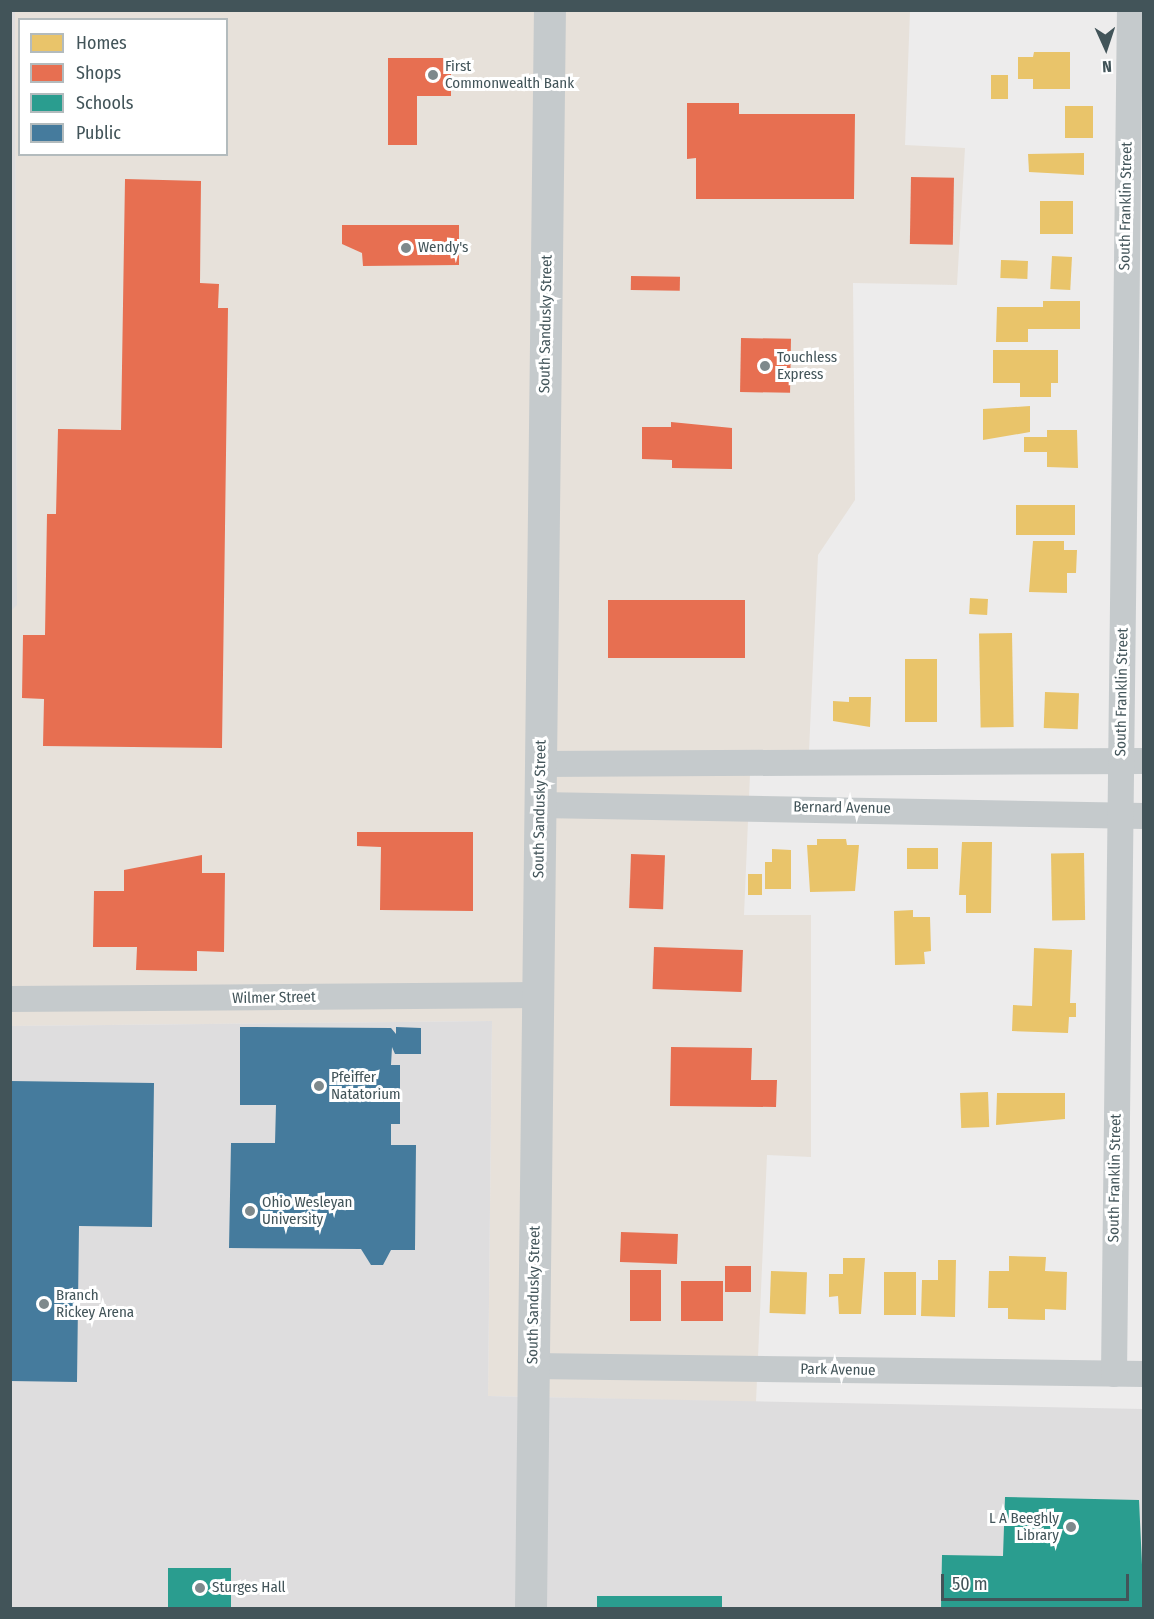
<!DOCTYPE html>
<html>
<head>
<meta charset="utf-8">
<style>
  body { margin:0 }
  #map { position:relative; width:1154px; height:1619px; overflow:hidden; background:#edecec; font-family:"Fira Sans Condensed",sans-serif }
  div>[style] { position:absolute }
  .commercial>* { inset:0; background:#e7e1da }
  .education>* { inset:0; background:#deddde }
  .homes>* { inset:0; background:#e9c46a; transform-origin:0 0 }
  .shops>* { inset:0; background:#e76f51; transform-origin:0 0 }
  .schools>* { inset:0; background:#2a9d8f; transform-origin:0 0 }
  .public>* { inset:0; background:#457b9d }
  .minor>* { height:26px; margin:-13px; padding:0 13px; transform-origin:13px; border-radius:13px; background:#c5cacc }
  .tertiary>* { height:32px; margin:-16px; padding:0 16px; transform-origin:16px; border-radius:16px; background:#c5cacc }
  .dots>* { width:16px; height:16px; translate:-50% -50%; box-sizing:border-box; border:3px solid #fff; border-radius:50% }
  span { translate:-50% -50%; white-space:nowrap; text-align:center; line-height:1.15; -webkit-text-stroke:6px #fff; paint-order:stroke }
  .poi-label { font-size:15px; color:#425459 }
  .left { translate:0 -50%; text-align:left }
  .right { translate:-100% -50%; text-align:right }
  .street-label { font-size:15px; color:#425459 }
  .frame { position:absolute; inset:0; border:12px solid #425459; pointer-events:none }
  .legend { position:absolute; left:18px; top:18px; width:210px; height:138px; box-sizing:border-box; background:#fff; border:2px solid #b3bbbd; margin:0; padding:8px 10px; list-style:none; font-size:18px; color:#425459 }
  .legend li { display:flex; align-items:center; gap:12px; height:30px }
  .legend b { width:30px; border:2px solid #b3bbbd }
  .north { position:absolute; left:1076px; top:18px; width:60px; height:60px; -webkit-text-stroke:4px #fff; paint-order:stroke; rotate:177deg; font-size:16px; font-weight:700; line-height:24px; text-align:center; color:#425459 }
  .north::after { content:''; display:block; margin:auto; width:21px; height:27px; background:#425459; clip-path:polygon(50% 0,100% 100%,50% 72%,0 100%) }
  .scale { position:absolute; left:941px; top:1574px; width:188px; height:27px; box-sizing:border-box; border:3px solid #425459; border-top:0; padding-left:8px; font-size:18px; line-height:21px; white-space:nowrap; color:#425459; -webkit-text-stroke:4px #fff; paint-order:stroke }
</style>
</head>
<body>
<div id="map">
  <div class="commercial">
    <div style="clip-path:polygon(evenodd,15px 11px,910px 11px,905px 145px,965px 148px,957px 285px,853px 283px,855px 500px,818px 555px,809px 751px,751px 751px,744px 915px,811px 915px,811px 1157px,767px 1155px,756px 1402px,488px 1396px,492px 1021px,11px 1026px,10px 611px,17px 604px,15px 11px,20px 20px,226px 20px,226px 154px,20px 154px,20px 20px)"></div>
  </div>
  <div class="education">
    <div style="clip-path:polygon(15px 10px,17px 605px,11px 611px,10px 11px)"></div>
    <div style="clip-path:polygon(492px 1021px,488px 1396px,1143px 1409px,1143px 1608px,11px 1608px,10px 1026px)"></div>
  </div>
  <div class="homes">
    <div style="clip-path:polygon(1034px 52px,1070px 52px,1070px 89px,1033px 89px,1033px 79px,1018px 79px,1018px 57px,1033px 57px)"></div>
    <div style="left:991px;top:75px;width:17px;height:24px"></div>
    <div style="left:1065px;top:106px;width:28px;height:32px"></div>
    <div style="clip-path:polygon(1084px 153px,1084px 175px,1029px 172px,1028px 154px)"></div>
    <div style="left:1040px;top:201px;width:33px;height:33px"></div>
    <div style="left:1052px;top:256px;width:20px;height:33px;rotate:3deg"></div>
    <div style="left:1001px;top:260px;width:27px;height:18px;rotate:2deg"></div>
    <div style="clip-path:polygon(1043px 301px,1080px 301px,1080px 329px,1028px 329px,1028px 342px,996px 342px,997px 307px,1043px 307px)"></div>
    <div style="clip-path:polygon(993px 350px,1058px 350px,1058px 383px,1051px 383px,1051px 397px,1020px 397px,1020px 383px,993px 383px)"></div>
    <div style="clip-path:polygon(1030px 406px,1030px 432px,983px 440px,983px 409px)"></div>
    <div style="clip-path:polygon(1047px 430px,1077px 430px,1078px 468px,1047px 467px,1047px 452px,1024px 452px,1024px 437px,1047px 437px)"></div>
    <div style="left:1016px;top:505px;width:59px;height:30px"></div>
    <div style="clip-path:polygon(1033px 541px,1064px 541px,1064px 550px,1077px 550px,1076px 573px,1067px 573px,1067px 593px,1029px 592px)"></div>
    <div style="left:970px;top:598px;width:18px;height:16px;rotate:3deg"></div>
    <div style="left:1012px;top:633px;width:94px;height:33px;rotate:89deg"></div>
    <div style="left:905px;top:659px;width:32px;height:63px"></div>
    <div style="left:1045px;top:692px;width:34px;height:36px;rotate:2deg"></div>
    <div style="clip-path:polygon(849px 697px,871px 697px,870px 727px,833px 721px,833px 701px,849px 702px)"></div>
    <div style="clip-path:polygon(817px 839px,846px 839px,847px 845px,859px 845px,855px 891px,810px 892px,807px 845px,817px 845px)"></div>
    <div style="clip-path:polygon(962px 842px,992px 842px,991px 913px,966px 913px,966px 895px,959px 895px)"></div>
    <div style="left:907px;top:848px;width:31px;height:21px"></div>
    <div style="clip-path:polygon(772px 849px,791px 850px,791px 889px,765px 889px,765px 862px,772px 862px)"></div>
    <div style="left:1084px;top:853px;width:67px;height:33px;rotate:89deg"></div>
    <div style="left:748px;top:874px;width:14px;height:21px"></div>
    <div style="clip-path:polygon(913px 910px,913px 917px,930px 917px,931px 951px,924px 952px,925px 964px,895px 965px,894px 911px)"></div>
    <div style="clip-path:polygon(1034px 948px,1072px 950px,1070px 1003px,1076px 1003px,1076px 1017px,1069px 1017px,1068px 1033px,1012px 1031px,1013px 1005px,1032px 1006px)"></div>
    <div style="left:988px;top:1092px;width:35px;height:28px;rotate:88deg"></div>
    <div style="clip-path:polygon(997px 1093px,1065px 1093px,1065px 1119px,996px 1125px)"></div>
    <div style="clip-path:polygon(1009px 1256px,1046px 1257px,1045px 1271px,1067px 1272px,1066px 1310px,1045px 1309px,1045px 1320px,1008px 1319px,1008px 1308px,988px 1308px,989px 1271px,1009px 1271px)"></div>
    <div style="clip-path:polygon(843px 1258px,865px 1258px,861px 1314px,839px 1314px,838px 1296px,829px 1297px,829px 1274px,843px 1274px)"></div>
    <div style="clip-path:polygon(938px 1260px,956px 1260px,955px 1317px,921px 1316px,922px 1280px,938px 1280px)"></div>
    <div style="left:771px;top:1271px;width:36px;height:42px;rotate:2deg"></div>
    <div style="left:884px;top:1272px;width:32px;height:43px"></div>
  </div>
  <div class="shops">
    <div style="clip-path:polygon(388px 58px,451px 58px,451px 96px,417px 96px,417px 145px,388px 145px)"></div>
    <div style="clip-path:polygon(687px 103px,739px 103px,739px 114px,855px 114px,854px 199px,696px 199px,696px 158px,687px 159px)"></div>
    <div style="left:911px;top:177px;width:43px;height:67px;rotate:1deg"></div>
    <div style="clip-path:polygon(125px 179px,201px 181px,200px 283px,219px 284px,218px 308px,228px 308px,222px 748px,43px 746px,44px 699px,22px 698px,23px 635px,45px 635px,47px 514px,56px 514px,58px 429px,121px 430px)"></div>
    <div style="clip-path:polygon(342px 225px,459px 225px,459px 265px,363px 266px,362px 253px,342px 244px)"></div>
    <div style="left:631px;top:276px;width:49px;height:14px;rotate:1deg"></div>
    <div style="left:741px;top:338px;width:50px;height:54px;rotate:1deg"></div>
    <div style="clip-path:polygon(671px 422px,732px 428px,732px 469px,672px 468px,672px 460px,642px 459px,642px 427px,671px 427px)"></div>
    <div style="left:745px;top:600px;width:58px;height:137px;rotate:90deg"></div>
    <div style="clip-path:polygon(357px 832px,473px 832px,473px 911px,380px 910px,381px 847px,357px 846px)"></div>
    <div style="left:631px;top:854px;width:34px;height:54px;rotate:2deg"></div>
    <div style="clip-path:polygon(202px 855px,202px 873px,225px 873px,224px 952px,197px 951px,197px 971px,136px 970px,137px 947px,93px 947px,94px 891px,124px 891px,124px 870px)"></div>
    <div style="left:654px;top:947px;width:89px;height:42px;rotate:2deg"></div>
    <div style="clip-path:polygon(671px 1047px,752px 1048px,751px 1080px,777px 1080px,776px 1107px,670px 1106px)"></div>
    <div style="left:621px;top:1232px;width:57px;height:30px;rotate:2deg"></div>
    <div style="left:725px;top:1266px;width:26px;height:26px"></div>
    <div style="left:661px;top:1270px;width:51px;height:31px;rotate:90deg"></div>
    <div style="left:681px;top:1281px;width:42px;height:40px"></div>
  </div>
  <div class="schools">
    <div style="clip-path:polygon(1005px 1497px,1139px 1500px,1144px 1608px,941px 1608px,942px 1555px,1003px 1556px)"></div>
    <div style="left:168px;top:1568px;width:63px;height:40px"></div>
    <div style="left:597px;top:1596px;width:125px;height:12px"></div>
  </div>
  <div class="public">
    <div style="clip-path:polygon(240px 1027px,391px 1028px,396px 1034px,396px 1027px,421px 1028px,421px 1054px,395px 1054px,392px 1047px,391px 1065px,400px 1065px,400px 1124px,391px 1124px,391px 1145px,416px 1145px,415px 1250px,391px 1250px,383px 1265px,371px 1265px,361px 1249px,229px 1248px,231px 1143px,275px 1143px,276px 1105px,240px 1105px)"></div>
    <div style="clip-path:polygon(10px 1081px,154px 1083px,152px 1227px,79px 1226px,77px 1382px,10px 1381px)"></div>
  </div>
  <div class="minor">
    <div style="left:541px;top:764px;width:603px;rotate:-0.29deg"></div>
    <div style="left:540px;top:805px;width:604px;rotate:1.04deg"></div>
    <div style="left:10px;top:999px;width:528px;rotate:-0.43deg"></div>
    <div style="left:533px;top:1366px;width:611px;rotate:0.75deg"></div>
    <div style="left:1114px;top:1374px;width:1364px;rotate:-89.33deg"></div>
  </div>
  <div class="tertiary">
    <div style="left:531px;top:1608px;width:1598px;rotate:-89.32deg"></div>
  </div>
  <div class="dots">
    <div style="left:433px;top:75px;background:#7e898c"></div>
    <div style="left:406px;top:248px;background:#7e898c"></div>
    <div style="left:765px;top:366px;background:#7e898c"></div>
    <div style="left:319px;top:1086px;background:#7e898c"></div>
    <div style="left:250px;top:1211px;background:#7e898c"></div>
    <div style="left:44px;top:1304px;background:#7e898c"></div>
    <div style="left:1071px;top:1527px;background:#7e898c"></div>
    <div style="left:200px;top:1588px;background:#7e898c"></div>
  </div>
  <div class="poi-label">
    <span class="left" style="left:445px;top:75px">First<br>Commonwealth Bank</span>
    <span class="left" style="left:418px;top:248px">Wendy's</span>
    <span class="left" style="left:777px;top:366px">Touchless<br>Express</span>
    <span class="left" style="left:331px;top:1086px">Pfeiffer<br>Natatorium</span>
    <span class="left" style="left:262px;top:1211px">Ohio Wesleyan<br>University</span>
    <span class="left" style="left:56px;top:1304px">Branch<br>Rickey Arena</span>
    <span class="right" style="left:1059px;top:1527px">L A Beeghly<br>Library</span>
    <span class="left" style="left:212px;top:1588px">Sturges Hall</span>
  </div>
  <div class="street-label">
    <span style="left:1126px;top:206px;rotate:-89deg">South Franklin Street</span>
    <span style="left:546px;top:324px;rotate:-89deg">South Sandusky Street</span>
    <span style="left:1122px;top:692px;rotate:-89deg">South Franklin Street</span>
    <span style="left:842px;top:808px;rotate:1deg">Bernard Avenue</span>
    <span style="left:540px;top:809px;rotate:-89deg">South Sandusky Street</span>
    <span style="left:274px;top:998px;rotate:-1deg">Wilmer Street</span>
    <span style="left:1115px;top:1178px;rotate:-89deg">South Franklin Street</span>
    <span style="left:534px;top:1295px;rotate:-89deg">South Sandusky Street</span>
    <span style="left:838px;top:1370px;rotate:1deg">Park Avenue</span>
  </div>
  <div class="frame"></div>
  <ul class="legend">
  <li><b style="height:16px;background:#e9c46a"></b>Homes</li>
  <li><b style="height:16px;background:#e76f51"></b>Shops</li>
  <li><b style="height:16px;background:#2a9d8f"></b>Schools</li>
  <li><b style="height:16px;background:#457b9d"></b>Public</li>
  </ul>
  <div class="north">N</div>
  <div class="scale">50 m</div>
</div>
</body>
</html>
